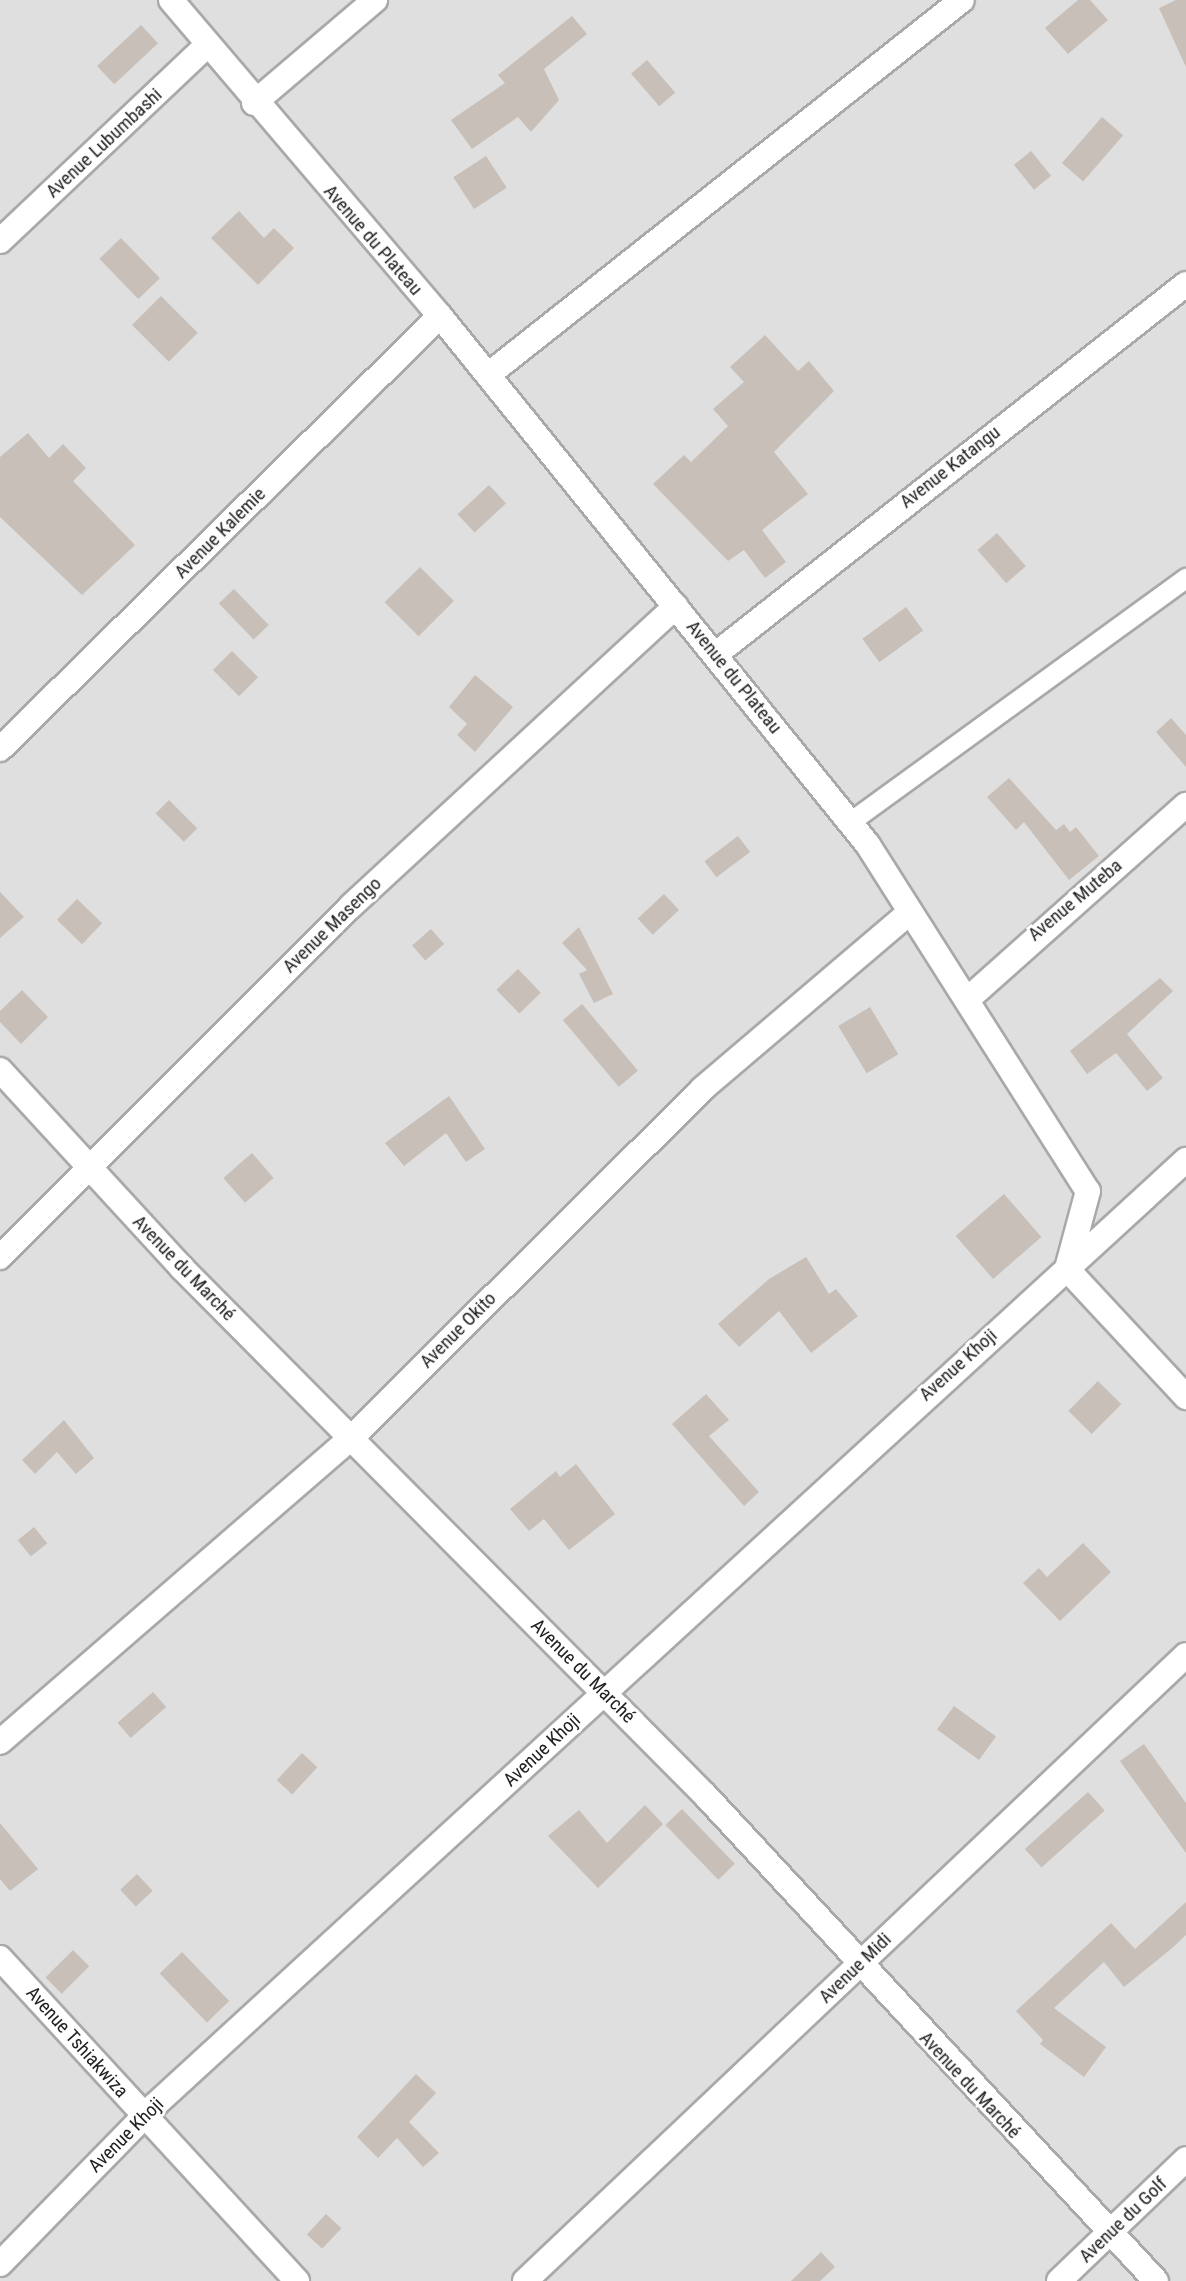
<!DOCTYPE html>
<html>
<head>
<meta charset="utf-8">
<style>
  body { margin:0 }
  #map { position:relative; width:1186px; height:2281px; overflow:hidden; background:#f2efe9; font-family:"Roboto Condensed",sans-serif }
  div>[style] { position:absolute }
  .residential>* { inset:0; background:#e0dfdf; transform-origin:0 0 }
  .building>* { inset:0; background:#c7bfb8; transform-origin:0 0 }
  .roads { filter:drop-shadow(2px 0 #a9a9a9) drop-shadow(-2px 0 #a9a9a9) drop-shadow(0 2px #a9a9a9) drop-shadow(0 -2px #a9a9a9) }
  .pedestrian>* { height:19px; margin:-9.5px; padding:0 9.5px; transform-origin:9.5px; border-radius:9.5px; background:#fff }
  .minor>* { height:24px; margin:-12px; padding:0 12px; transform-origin:12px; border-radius:12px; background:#fff }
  span { translate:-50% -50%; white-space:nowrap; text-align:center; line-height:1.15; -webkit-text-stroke:6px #fff; paint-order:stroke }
  .street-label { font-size:19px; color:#222 }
</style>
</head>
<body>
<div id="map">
  <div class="residential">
    <div style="left:0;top:0;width:1186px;height:2281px"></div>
  </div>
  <div class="building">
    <div style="clip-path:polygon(1078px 0,1090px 0,1108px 20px,1068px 54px,1045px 28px)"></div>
    <div style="clip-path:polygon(1176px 0,1186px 0,1186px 67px,1159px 8px)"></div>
    <div style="clip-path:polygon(572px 16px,587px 34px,544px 69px,559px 100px,531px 132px,518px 117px,472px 149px,451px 120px,505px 83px,498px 75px)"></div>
    <div style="left:141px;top:25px;width:25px;height:60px;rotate:47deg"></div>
    <div style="left:647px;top:60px;width:43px;height:21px;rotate:49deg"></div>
    <div style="left:1102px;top:117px;width:28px;height:61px;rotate:41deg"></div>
    <div style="left:1031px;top:151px;width:32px;height:22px;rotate:51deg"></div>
    <div style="left:486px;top:156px;width:38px;height:39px;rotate:57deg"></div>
    <div style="clip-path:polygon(239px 211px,264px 238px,274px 228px,294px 248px,258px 285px,211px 238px)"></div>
    <div style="left:121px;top:238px;width:56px;height:30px;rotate:46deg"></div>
    <div style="left:161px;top:296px;width:52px;height:41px;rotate:45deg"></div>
    <div style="clip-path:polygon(765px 335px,798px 371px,809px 361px,834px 391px,774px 452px,808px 494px,762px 530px,786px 562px,765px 578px,744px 550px,728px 561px,653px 484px,684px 455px,691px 462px,728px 426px,713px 409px,744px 382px,730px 367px)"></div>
    <div style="clip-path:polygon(28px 433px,49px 458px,63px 444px,86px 468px,73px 481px,135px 545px,82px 595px,0 517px,0 457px)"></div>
    <div style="left:489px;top:485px;width:25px;height:43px;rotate:47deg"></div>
    <div style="left:997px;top:533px;width:44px;height:26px;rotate:49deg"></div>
    <div style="left:420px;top:567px;width:48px;height:50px;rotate:45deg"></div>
    <div style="left:234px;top:589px;width:50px;height:21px;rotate:46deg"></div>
    <div style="left:906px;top:607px;width:29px;height:54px;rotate:54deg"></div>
    <div style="left:232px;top:651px;width:37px;height:27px;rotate:45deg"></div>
    <div style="clip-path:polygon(475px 675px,513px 707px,475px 752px,457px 735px,467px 724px,449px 707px)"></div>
    <div style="clip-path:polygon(1171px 718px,1186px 735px,1186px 767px,1156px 732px)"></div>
    <div style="clip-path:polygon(1009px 778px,1056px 830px,1064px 824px,1070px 832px,1076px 827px,1099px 856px,1069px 880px,1024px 822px,1016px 830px,987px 797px)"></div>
    <div style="left:169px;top:800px;width:40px;height:19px;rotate:45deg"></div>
    <div style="left:738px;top:836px;width:20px;height:42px;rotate:53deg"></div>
    <div style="clip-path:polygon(0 892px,24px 917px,0 938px)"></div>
    <div style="left:664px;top:894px;width:22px;height:36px;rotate:47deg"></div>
    <div style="left:77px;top:899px;width:35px;height:29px;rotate:44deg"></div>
    <div style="clip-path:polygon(579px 927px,613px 994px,594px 1003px,579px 974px,587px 970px,562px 943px)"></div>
    <div style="left:431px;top:929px;width:20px;height:25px;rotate:49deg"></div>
    <div style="left:518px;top:969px;width:33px;height:30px;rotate:46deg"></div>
    <div style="clip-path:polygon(1160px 978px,1173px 991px,1127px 1034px,1163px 1078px,1147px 1091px,1116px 1053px,1087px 1074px,1070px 1051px)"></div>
    <div style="clip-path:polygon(22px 990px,48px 1017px,21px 1044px,0 1022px,0 1011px)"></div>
    <div style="left:582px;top:1004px;width:87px;height:25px;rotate:50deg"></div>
    <div style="left:870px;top:1007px;width:55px;height:37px;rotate:59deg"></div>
    <div style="clip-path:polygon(449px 1096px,485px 1149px,466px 1162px,446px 1133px,404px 1166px,385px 1143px)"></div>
    <div style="left:252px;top:1153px;width:33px;height:38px;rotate:49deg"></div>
    <div style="left:1004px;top:1194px;width:57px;height:64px;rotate:49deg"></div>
    <div style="clip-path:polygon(806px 1257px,829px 1294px,836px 1289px,858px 1316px,811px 1353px,779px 1311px,739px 1347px,718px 1324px,769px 1279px)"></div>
    <div style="left:1098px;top:1381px;width:33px;height:42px;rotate:45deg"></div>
    <div style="clip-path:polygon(706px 1394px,729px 1420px,709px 1436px,759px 1492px,744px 1506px,672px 1424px)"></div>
    <div style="clip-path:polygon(64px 1420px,94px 1458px,76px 1474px,57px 1452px,35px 1474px,22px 1460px)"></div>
    <div style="clip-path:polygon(576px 1464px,615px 1514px,569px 1550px,544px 1519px,529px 1531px,510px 1509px,556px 1471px,560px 1477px)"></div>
    <div style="left:34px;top:1527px;width:21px;height:21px;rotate:51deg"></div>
    <div style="clip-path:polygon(1083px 1543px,1111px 1572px,1060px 1621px,1023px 1583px,1039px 1568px,1047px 1577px)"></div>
    <div style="left:153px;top:1692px;width:20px;height:47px;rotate:49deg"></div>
    <div style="left:954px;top:1706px;width:52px;height:29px;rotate:36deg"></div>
    <div style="clip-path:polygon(1144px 1744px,1186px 1803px,1186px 1853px,1120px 1761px)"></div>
    <div style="left:302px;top:1753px;width:21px;height:37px;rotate:43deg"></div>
    <div style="left:1088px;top:1792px;width:25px;height:85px;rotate:48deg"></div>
    <div style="clip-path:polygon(645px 1805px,663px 1824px,598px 1888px,548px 1836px,579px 1810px,607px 1843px)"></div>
    <div style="left:682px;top:1809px;width:76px;height:23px;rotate:46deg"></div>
    <div style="clip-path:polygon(0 1823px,38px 1869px,10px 1891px,0 1879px)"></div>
    <div style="left:137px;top:1874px;width:23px;height:23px;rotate:47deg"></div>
    <div style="clip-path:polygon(1186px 1902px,1186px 1935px,1171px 1949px,1124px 1987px,1104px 1962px,1054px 2008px,1106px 2047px,1084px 2077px,1040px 2044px,1043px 2040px,1016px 2011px,1111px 1923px,1135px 1949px)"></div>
    <div style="left:73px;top:1950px;width:23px;height:39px;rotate:45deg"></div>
    <div style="left:182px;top:1952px;width:68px;height:31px;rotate:46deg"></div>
    <div style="clip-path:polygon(416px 2074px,436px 2093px,409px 2122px,439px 2153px,423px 2167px,397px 2138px,378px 2158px,357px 2137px)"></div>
    <div style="left:326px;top:2214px;width:21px;height:28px;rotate:43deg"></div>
    <div style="clip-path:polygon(821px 2252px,835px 2267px,820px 2281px,791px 2281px)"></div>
  </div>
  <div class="roads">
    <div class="pedestrian">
      <div style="left:851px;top:821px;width:414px;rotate:-36deg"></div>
    </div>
    <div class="minor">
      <div style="left:171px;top:0;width:415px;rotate:49.6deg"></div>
      <div style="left:440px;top:316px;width:680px;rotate:51.02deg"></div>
      <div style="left:868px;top:845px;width:410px;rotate:57.6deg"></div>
      <div style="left:1088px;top:1191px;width:81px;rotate:105.1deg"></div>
      <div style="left:1067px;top:1269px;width:175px;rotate:47.1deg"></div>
      <div style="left:254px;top:103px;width:159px;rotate:-40.4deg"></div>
      <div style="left:0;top:241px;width:286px;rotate:-43.4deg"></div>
      <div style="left:488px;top:375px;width:604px;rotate:-38.35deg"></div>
      <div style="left:716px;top:654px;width:598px;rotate:-38.21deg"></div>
      <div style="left:0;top:749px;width:617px;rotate:-44.54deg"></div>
      <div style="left:968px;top:999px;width:292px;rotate:-41.7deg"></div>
      <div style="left:0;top:1070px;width:268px;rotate:47.4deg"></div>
      <div style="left:181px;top:1267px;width:744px;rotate:45.22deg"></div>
      <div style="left:705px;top:1795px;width:663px;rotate:47.14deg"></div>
      <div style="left:0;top:1257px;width:496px;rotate:-45deg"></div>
      <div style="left:351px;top:906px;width:442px;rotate:-42.7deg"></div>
      <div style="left:0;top:1742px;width:466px;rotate:-40.9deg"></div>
      <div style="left:352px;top:1437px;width:494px;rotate:-44.8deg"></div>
      <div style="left:702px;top:1089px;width:273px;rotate:-40.4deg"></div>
      <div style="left:0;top:1958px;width:439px;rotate:47.4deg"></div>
      <div style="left:0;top:2264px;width:222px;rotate:-45.7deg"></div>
      <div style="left:155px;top:2105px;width:1399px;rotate:-42.51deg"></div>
      <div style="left:525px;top:2281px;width:910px;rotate:-43.44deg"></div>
      <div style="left:1059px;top:2281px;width:176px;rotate:-43.8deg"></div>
    </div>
  </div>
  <div class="street-label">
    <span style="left:104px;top:143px;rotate:-43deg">Avenue Lubumbashi</span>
    <span style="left:373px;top:240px;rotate:49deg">Avenue du Plateau</span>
    <span style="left:950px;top:467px;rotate:-38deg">Avenue Katangu</span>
    <span style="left:220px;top:533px;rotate:-45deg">Avenue Kalemie</span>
    <span style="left:734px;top:677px;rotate:51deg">Avenue du Plateau</span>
    <span style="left:1075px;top:900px;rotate:-40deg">Avenue Muteba</span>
    <span style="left:332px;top:925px;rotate:-44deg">Avenue Masengo</span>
    <span style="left:184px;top:1268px;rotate:46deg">Avenue du Marché</span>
    <span style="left:458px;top:1330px;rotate:-45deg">Avenue Okito</span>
    <span style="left:958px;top:1365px;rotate:-42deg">Avenue Khoji</span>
    <span style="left:583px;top:1671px;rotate:45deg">Avenue du Marché</span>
    <span style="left:542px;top:1750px;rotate:-43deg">Avenue Khoji</span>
    <span style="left:855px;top:1968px;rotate:-44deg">Avenue Midi</span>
    <span style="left:77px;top:2042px;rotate:48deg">Avenue Tshiakwiza</span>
    <span style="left:970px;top:2085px;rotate:47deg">Avenue du Marché</span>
    <span style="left:126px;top:2135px;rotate:-45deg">Avenue Khoji</span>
    <span style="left:1123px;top:2220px;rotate:-44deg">Avenue du Golf</span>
  </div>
</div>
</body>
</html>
